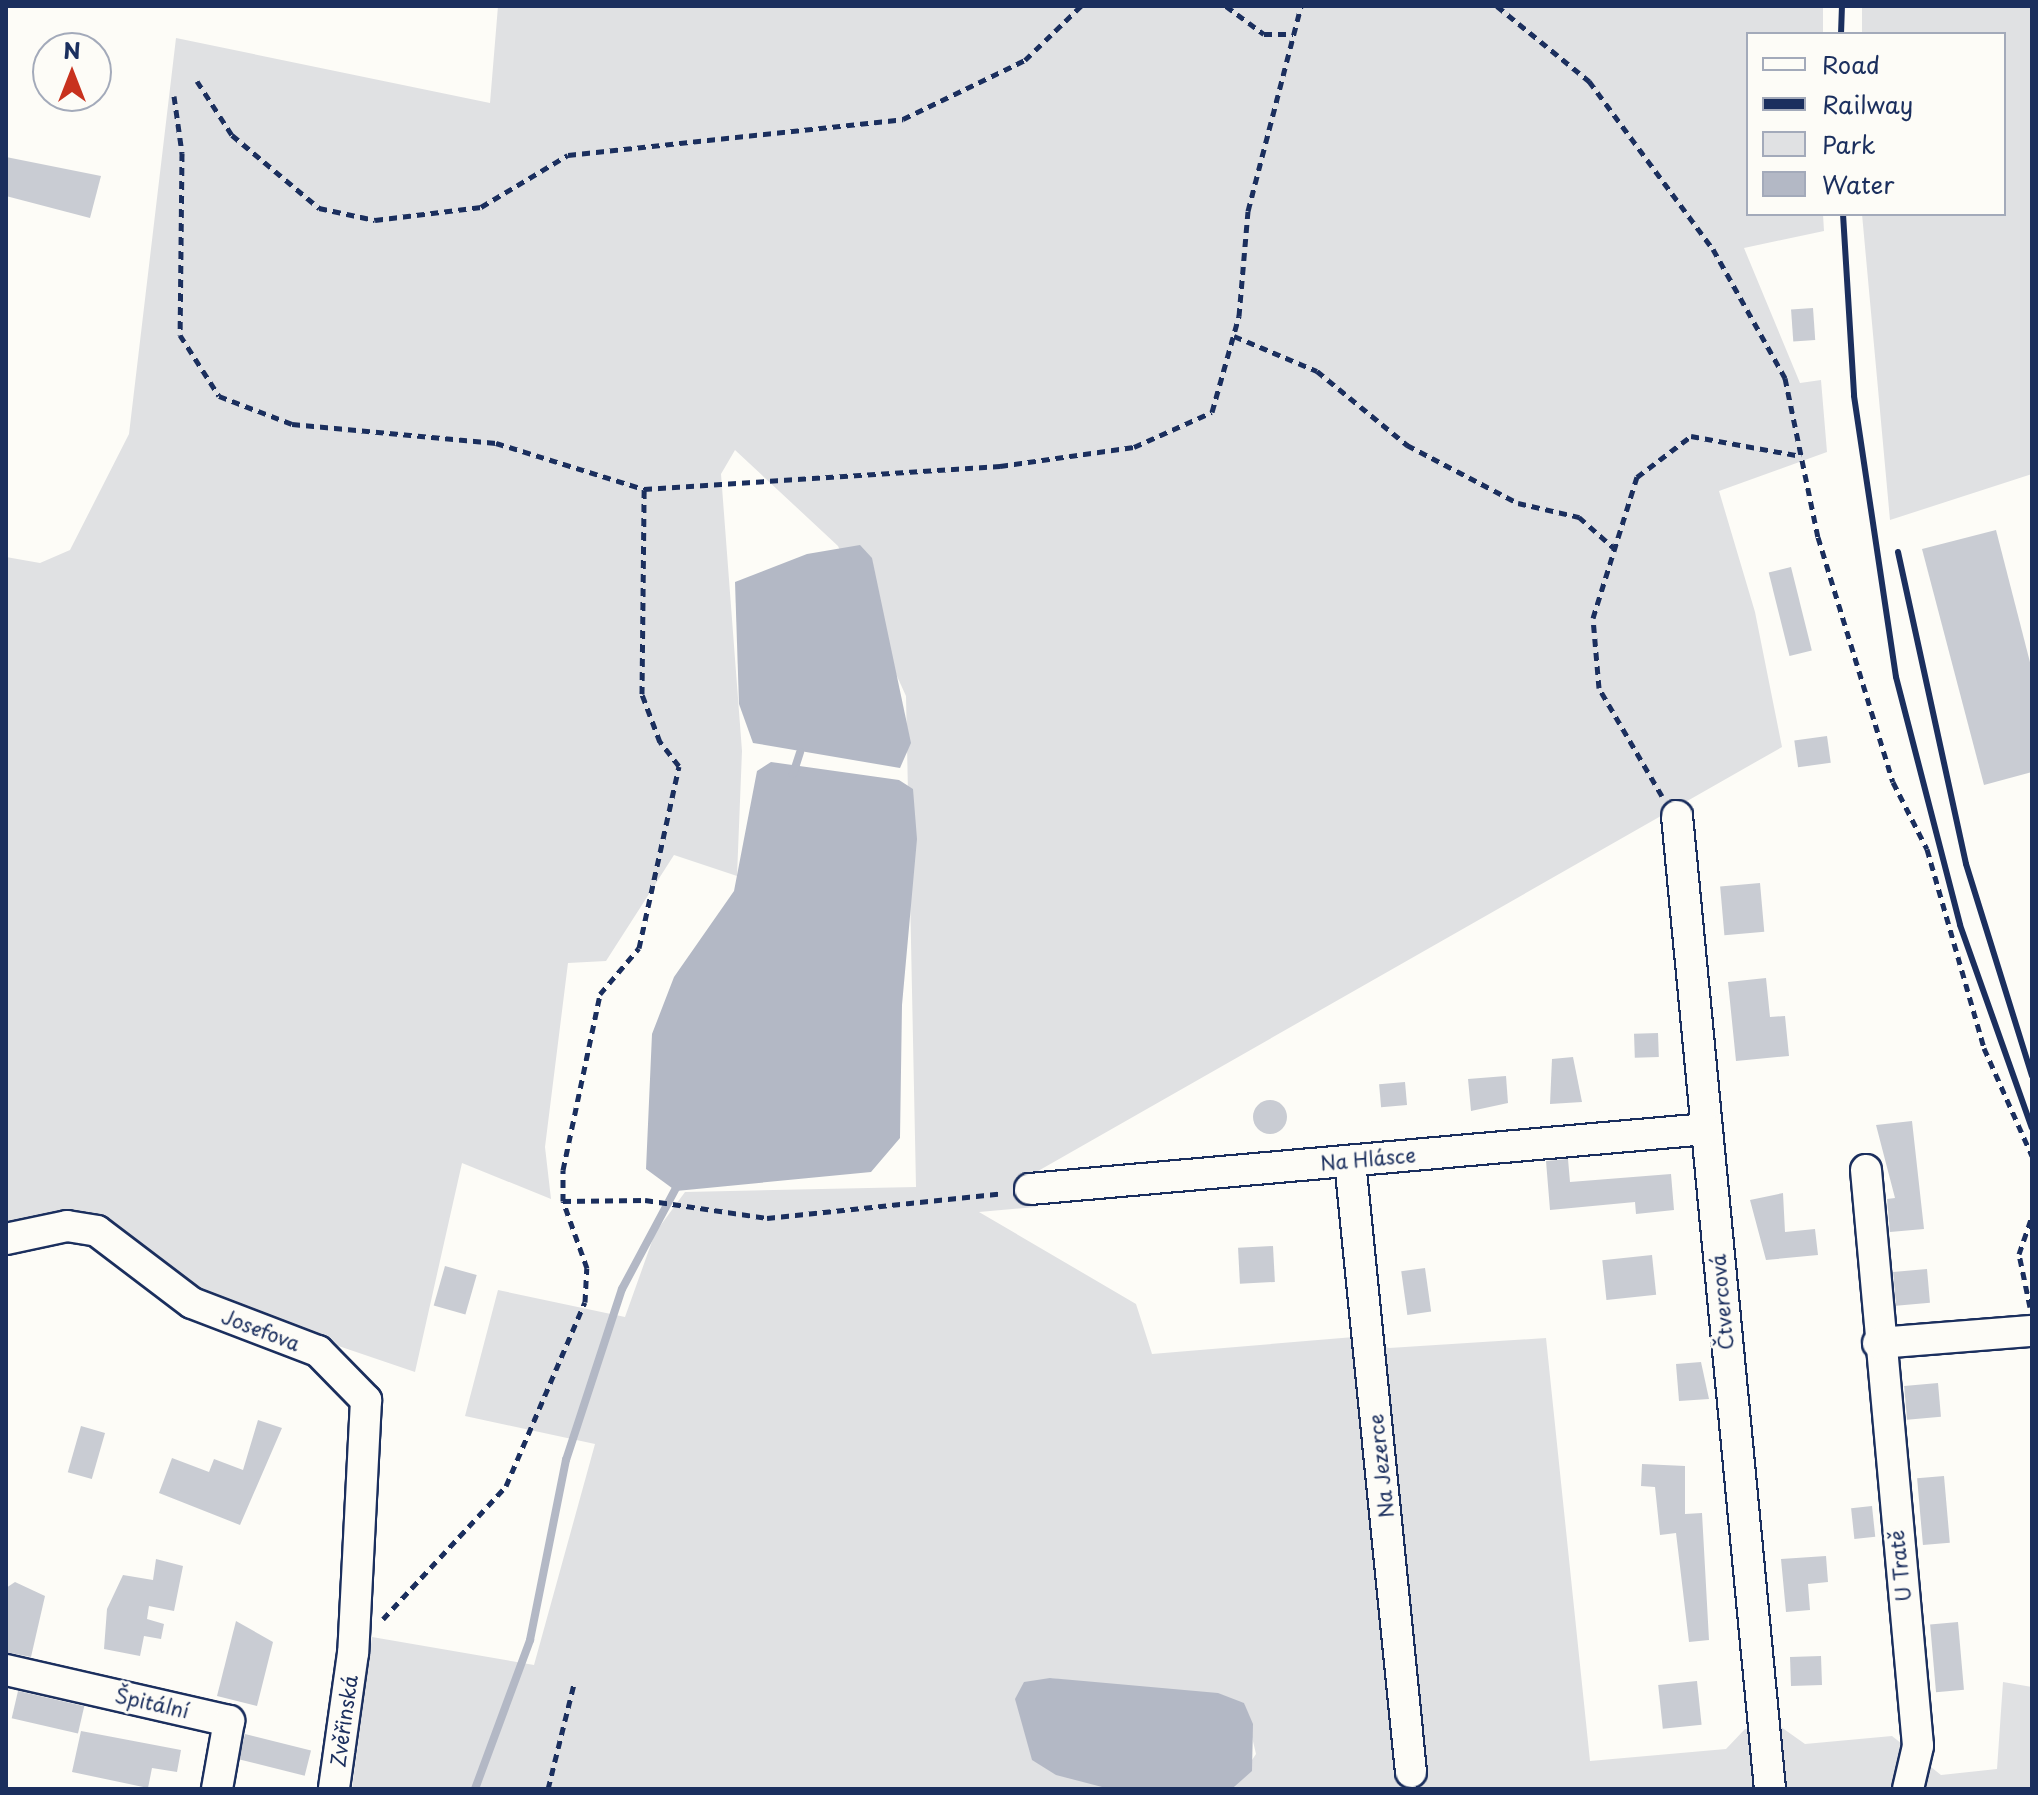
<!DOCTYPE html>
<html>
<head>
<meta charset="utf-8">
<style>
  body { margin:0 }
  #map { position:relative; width:2038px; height:1795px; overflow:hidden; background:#fdfcf7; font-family:"Playpen Sans",sans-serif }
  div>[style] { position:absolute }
  .green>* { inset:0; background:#e0e1e3 }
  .water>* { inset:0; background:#b3b8c5 }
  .stream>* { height:8px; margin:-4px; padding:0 4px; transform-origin:4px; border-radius:4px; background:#b3b8c5 }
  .building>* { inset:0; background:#c9ccd3; transform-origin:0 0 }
  .round { border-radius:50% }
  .path>* { height:5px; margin-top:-2.5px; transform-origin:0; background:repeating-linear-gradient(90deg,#1b2f5e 0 8px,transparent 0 14px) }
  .roads { filter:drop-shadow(2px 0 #1b2f5e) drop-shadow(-2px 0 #1b2f5e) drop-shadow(0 2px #1b2f5e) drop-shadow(0 -2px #1b2f5e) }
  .minor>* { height:30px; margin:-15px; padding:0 15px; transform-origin:15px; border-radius:15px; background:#fdfcf7 }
  .rail>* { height:6px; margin:-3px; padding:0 3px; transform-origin:3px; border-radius:3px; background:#1b2f5e }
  span { translate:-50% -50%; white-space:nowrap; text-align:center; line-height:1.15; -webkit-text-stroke:6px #fdfcf7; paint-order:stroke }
  .street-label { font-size:20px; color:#1b2f5e }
  .frame { position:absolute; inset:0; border:8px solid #1b2f5e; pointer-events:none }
  .legend { position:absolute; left:1746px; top:32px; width:260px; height:184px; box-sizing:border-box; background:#fdfcf7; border:2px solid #a3aaba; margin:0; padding:10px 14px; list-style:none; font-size:24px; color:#1b2f5e }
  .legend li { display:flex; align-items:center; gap:16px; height:40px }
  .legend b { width:40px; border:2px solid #a3aaba }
  .north { position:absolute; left:32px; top:32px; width:80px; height:80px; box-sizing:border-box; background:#fdfcf7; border:2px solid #a3aaba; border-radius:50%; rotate:0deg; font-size:22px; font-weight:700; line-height:32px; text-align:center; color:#1b2f5e }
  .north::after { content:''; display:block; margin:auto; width:28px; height:36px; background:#c8321e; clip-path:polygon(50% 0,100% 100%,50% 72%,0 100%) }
</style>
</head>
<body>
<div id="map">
  <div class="green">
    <div style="clip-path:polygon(498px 6px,1823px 6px,1823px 34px,1748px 34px,1748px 214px,1823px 214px,1824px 231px,1744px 248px,1800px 383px,1821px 380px,1827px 452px,1719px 491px,1755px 612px,1782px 747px,1031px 1175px,1036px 1207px,979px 1212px,1136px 1304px,1152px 1354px,1354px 1337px,1389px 1348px,1546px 1338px,1590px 1761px,1726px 1749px,1745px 1729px,1781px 1727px,1805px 1744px,1892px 1736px,1941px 1775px,1997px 1769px,2003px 1682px,2032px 1687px,2032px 1789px,1211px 1789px,1234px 1787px,1256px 1754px,1244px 1703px,1050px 1678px,1106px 1788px,1119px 1789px,352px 1789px,372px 1637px,534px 1665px,595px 1444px,465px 1416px,498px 1290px,625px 1317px,655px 1233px,685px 1192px,916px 1187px,906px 696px,838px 546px,735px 450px,721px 474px,742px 751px,737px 876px,674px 855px,606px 961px,568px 963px,545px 1147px,551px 1199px,462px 1163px,415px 1372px,200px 1299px,147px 1257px,6px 1226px,6px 557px,40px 563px,70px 550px,129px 434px,176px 38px,490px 103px)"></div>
    <div style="clip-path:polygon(1862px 6px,2032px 6px,2032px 474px,1890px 520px,1862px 214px,2004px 214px,2004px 34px,1862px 34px)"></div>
  </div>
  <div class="water">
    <div style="clip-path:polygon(860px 545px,872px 558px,911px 743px,900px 768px,753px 743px,739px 704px,735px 582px,807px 554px)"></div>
    <div style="clip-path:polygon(771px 762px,899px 780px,913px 789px,917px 839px,902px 1005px,900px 1138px,871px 1172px,676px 1191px,646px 1169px,652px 1034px,674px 977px,734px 891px,757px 771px)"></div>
    <div style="clip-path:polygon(1050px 1678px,1218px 1693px,1244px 1703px,1253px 1724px,1252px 1771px,1234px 1787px,1211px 1789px,1106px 1788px,1056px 1775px,1032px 1760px,1015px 1699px,1024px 1682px)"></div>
  </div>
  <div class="stream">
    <div style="left:793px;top:774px;width:23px;rotate:-72deg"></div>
    <div style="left:475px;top:1789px;width:159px;rotate:-69.7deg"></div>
    <div style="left:530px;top:1640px;width:184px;rotate:-78.7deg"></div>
    <div style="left:566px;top:1460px;width:180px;rotate:-71.9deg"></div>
    <div style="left:622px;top:1289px;width:119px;rotate:-61.9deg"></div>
  </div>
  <div class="building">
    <div style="clip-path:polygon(6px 157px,101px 176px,90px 218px,6px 196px)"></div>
    <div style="left:1813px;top:308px;width:32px;height:22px;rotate:86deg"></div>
    <div style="clip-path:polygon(1996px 530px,2032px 670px,2032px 772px,1984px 785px,1922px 549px)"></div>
    <div style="left:1791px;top:567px;width:86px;height:23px;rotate:76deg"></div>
    <div style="left:1827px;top:736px;width:27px;height:33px;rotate:82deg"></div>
    <div style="left:1760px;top:883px;width:49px;height:40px;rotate:85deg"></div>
    <div style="clip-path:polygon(1766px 978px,1770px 1017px,1785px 1016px,1789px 1056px,1736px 1061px,1728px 982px)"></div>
    <div style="left:1658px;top:1033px;width:24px;height:24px;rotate:88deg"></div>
    <div style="clip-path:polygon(1573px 1057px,1582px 1102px,1550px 1104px,1552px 1059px)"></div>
    <div style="clip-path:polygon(1506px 1076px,1508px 1103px,1471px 1111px,1468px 1079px)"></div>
    <div style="left:1405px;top:1082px;width:23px;height:26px;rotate:85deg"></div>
    <div class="round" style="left:1253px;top:1100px;width:34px;height:34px"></div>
    <div style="clip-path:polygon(1912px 1121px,1924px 1229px,1890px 1232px,1887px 1199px,1895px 1198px,1876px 1125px)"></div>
    <div style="clip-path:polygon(1568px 1159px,1570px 1182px,1671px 1174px,1674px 1210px,1636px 1214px,1635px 1202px,1550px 1210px,1546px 1161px)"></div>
    <div style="clip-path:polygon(1783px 1193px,1785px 1232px,1815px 1229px,1818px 1255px,1766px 1260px,1750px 1200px)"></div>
    <div style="left:1273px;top:1246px;width:36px;height:35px;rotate:87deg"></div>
    <div style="left:1652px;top:1255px;width:40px;height:50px;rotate:84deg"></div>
    <div style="left:445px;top:1266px;width:33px;height:41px;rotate:16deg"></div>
    <div style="left:1425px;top:1268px;width:44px;height:24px;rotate:82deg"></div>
    <div style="left:1927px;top:1269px;width:34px;height:34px;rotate:85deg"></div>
    <div style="clip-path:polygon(1701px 1362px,1709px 1399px,1679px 1401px,1676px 1364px)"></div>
    <div style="left:1938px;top:1383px;width:34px;height:34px;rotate:85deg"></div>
    <div style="clip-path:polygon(258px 1420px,282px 1428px,240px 1525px,159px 1493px,172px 1458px,209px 1472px,214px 1459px,243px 1470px)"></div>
    <div style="left:81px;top:1426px;width:25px;height:48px;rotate:16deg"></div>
    <div style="clip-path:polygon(1642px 1464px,1685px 1466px,1685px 1514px,1702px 1513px,1709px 1640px,1689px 1642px,1676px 1533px,1660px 1535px,1655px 1487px,1641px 1486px)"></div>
    <div style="left:1944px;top:1476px;width:67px;height:27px;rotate:85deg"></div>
    <div style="left:1872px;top:1506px;width:31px;height:21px;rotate:84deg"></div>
    <div style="clip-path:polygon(1826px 1556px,1828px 1582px,1808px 1584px,1810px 1610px,1786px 1612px,1781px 1559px)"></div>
    <div style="clip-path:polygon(156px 1559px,183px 1566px,174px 1611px,149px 1606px,147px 1619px,164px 1624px,161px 1639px,144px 1636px,140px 1656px,104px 1649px,107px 1609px,123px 1575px,153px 1580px)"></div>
    <div style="clip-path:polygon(15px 1582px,45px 1596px,31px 1657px,6px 1652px,6px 1588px)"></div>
    <div style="clip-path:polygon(236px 1621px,273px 1642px,257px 1706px,217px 1696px)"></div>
    <div style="left:1958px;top:1622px;width:68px;height:28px;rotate:85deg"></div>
    <div style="left:1821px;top:1656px;width:29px;height:31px;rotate:88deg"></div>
    <div style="left:1697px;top:1681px;width:44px;height:39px;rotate:84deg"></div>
    <div style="left:18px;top:1691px;width:68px;height:28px;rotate:13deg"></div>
    <div style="clip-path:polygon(81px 1731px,181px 1750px,177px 1772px,152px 1768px,148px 1788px,72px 1772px)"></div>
    <div style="left:245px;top:1734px;width:68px;height:26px;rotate:14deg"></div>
  </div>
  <div class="path">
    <div style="left:1226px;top:6px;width:47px;rotate:36.4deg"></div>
    <div style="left:1264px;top:34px;width:29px"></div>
    <div style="left:1497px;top:6px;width:119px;rotate:39.2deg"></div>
    <div style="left:1589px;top:81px;width:209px;rotate:53.6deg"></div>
    <div style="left:1713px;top:249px;width:148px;rotate:60.8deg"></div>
    <div style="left:1785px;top:378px;width:162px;rotate:78.3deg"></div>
    <div style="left:1818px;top:537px;width:256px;rotate:73deg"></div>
    <div style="left:1893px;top:782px;width:75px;rotate:63.1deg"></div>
    <div style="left:1927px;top:849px;width:207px;rotate:74deg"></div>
    <div style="left:1984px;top:1048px;width:118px;rotate:66deg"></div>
    <div style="left:197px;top:81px;width:64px;rotate:57.1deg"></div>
    <div style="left:232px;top:135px;width:114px;rotate:40deg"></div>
    <div style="left:319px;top:208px;width:57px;rotate:12.1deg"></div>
    <div style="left:375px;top:220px;width:107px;rotate:-7deg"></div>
    <div style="left:481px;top:207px;width:101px;rotate:-30.9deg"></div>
    <div style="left:568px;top:155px;width:337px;rotate:-6.1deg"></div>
    <div style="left:903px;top:119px;width:136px;rotate:-25.8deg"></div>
    <div style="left:1025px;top:60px;width:78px;rotate:-44deg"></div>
    <div style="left:174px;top:96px;width:58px;rotate:82deg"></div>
    <div style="left:182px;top:153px;width:182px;rotate:90.6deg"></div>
    <div style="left:180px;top:335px;width:72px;rotate:57.4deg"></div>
    <div style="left:219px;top:396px;width:78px;rotate:21deg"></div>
    <div style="left:292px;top:424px;width:205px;rotate:5.3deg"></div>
    <div style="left:496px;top:443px;width:155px;rotate:17.3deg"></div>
    <div style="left:644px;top:489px;width:357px;rotate:-3.7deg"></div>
    <div style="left:1000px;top:466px;width:135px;rotate:-8.1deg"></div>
    <div style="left:1134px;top:447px;width:85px;rotate:-24.2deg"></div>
    <div style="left:1212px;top:412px;width:100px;rotate:-74.3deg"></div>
    <div style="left:1239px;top:316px;width:105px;rotate:-85.1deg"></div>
    <div style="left:1248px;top:211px;width:212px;rotate:-75.5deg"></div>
    <div style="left:1234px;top:336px;width:90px;rotate:22.9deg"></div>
    <div style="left:1317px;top:371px;width:117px;rotate:39.4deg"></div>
    <div style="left:1407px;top:445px;width:125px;rotate:27.6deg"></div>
    <div style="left:1518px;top:503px;width:63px;rotate:12.9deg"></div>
    <div style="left:1579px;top:517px;width:48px;rotate:41.6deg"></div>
    <div style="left:1662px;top:796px;width:125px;rotate:-120.3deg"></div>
    <div style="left:1599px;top:688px;width:70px;rotate:-94.9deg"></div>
    <div style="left:1593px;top:618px;width:148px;rotate:-72.7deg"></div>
    <div style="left:1637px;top:477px;width:68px;rotate:-37.2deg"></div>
    <div style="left:1691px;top:436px;width:112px;rotate:10.3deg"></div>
    <div style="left:563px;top:1201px;width:82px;rotate:-0.7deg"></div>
    <div style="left:645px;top:1200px;width:123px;rotate:8.4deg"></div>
    <div style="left:767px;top:1218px;width:237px;rotate:-6deg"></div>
    <div style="left:2030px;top:1307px;width:54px;rotate:-101.7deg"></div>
    <div style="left:2019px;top:1254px;width:39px;rotate:-71deg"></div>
    <div style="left:383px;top:1619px;width:181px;rotate:-47.2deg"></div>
    <div style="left:506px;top:1486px;width:200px;rotate:-66.8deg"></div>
    <div style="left:585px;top:1302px;width:34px;rotate:-87deg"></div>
    <div style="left:587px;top:1268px;width:71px;rotate:-109.7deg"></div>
    <div style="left:563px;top:1201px;width:31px;rotate:-90deg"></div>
    <div style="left:563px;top:1170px;width:180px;rotate:-78.1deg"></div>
    <div style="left:600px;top:994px;width:60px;rotate:-49.7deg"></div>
    <div style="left:639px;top:948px;width:186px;rotate:-77.6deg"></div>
    <div style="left:679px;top:766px;width:31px;rotate:-128deg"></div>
    <div style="left:660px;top:742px;width:51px;rotate:-110.6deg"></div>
    <div style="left:642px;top:694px;width:205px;rotate:-89.4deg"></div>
    <div style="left:548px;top:1789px;width:108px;rotate:-76.1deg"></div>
  </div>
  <div class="roads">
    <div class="minor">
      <div style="left:1677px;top:816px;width:977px;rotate:84.54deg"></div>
      <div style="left:1350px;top:1161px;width:614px;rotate:84.3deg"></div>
      <div style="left:1866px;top:1170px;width:578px;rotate:84.84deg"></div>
      <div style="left:1918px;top:1746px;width:44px;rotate:103.1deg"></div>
      <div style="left:1030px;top:1189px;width:679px;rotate:-5.07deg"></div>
      <div style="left:6px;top:1239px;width:62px;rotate:-12deg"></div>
      <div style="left:67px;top:1226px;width:30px;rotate:9deg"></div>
      <div style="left:97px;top:1231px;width:119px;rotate:37.2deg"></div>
      <div style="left:192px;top:1303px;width:135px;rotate:20.9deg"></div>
      <div style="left:318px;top:1351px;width:69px;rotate:45.6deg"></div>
      <div style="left:366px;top:1400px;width:253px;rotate:92.9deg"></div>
      <div style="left:353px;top:1653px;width:137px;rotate:98deg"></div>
      <div style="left:1878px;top:1343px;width:154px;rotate:-4.5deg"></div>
      <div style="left:6px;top:1670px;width:229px;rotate:12.9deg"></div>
      <div style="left:229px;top:1721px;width:69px;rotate:100deg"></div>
    </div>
  </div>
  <div class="rail">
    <div style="left:1841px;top:34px;width:28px;rotate:-88deg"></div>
    <div style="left:1843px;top:214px;width:182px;rotate:86.5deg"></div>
    <div style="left:1854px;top:396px;width:284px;rotate:81.5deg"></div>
    <div style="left:1896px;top:677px;width:256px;rotate:75.5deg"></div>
    <div style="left:1960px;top:925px;width:215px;rotate:70.5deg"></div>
    <div style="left:1898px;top:552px;width:319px;rotate:77.7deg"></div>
    <div style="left:1966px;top:864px;width:222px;rotate:72.7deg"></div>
  </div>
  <div class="street-label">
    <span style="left:1368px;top:1159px;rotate:-5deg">Na Hlásce</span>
    <span style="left:1722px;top:1302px;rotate:-95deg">Čtvercová</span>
    <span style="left:261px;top:1330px;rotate:21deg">Josefova</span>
    <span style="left:1381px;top:1466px;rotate:-96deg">Na Jezerce</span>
    <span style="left:1900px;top:1566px;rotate:-96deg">U Tratě</span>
    <span style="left:152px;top:1703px;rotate:13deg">Špitální</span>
    <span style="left:344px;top:1721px;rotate:-82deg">Zvěřinská</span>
  </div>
  <div class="frame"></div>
  <ul class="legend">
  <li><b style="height:10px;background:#fdfcf7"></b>Road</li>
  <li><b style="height:10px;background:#1b2f5e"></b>Railway</li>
  <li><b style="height:22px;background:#e0e1e3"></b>Park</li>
  <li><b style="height:22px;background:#b3b8c5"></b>Water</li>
  </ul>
  <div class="north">N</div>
</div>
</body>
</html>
